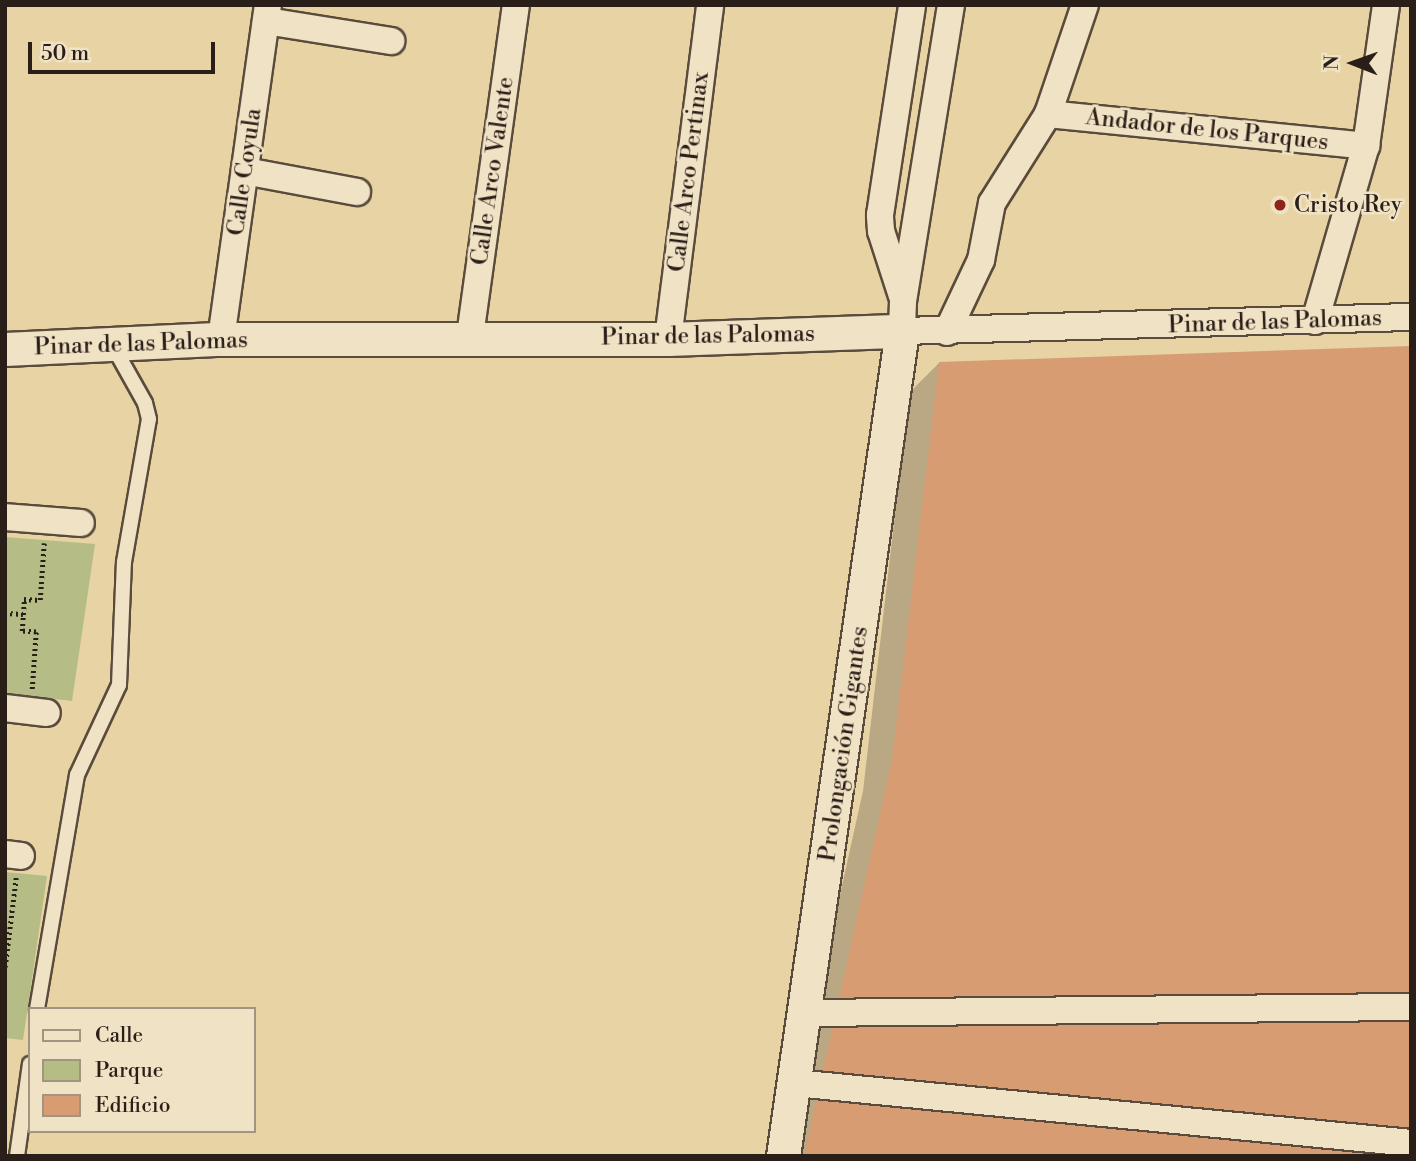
<!DOCTYPE html>
<html>
<head>
<meta charset="utf-8">
<style>
  body { margin:0 }
  #map { position:relative; width:1416px; height:1161px; overflow:hidden; background:#e8d3a4; font-family:"Libre Bodoni",serif }
  div>[style] { position:absolute }
  .green>* { inset:0; background:#b5bc86 }
  .shadow>* { inset:0; background:#0003 }
  .building>* { inset:0; background:#d79c72 }
  .path>* { height:4.5px; margin-top:-2.25px; transform-origin:0; background:repeating-linear-gradient(90deg,#2a1e19 0 2px,transparent 0 5.5px) }
  .roads { filter:drop-shadow(2px 0 #5a4b3c) drop-shadow(-2px 0 #5a4b3c) drop-shadow(0 2px #5a4b3c) drop-shadow(0 -2px #5a4b3c) }
  .service>* { height:14px; margin:-7px; padding:0 7px; transform-origin:7px; border-radius:7px; background:#f0e2c4 }
  .minor>* { height:26px; margin:-13px; padding:0 13px; transform-origin:13px; border-radius:13px; background:#f0e2c4 }
  .tertiary>* { height:33px; margin:-16.5px; padding:0 16.5px; transform-origin:16.5px; border-radius:16.5px; background:#f0e2c4 }
  .dots>* { width:19px; height:19px; translate:-50% -50%; box-sizing:border-box; border:4px solid #f0e2c4; border-radius:50% }
  span { translate:-50% -50%; white-space:nowrap; text-align:center; line-height:1.15; -webkit-text-stroke:5px #f0e2c4; paint-order:stroke }
  .street-label { font-size:23px; color:#2a1e19 }
  .poi-label { font-size:23px; color:#2a1e19 }
  .left { translate:0 -50%; text-align:left }
  .frame { position:absolute; inset:0; border:7px solid #2a1e19; pointer-events:none }
  .legend { position:absolute; left:28px; top:1007px; width:228px; height:126px; box-sizing:border-box; background:#f0e2c4; border:2px solid #a19480; margin:0; padding:9px 12px; list-style:none; font-size:21px; color:#2a1e19 }
  .legend li { display:flex; align-items:center; gap:14px; height:35px }
  .legend b { width:35px; border:2px solid #a19480 }
  .north { position:absolute; left:1318px; top:28px; width:70px; height:70px; -webkit-text-stroke:5px #f0e2c4; paint-order:stroke; rotate:271deg; font-size:19px; font-weight:700; line-height:28px; text-align:center; color:#2a1e19 }
  .north::after { content:''; display:block; margin:auto; width:24px; height:32px; background:#2a1e19; clip-path:polygon(50% 0,100% 100%,50% 72%,0 100%) }
  .scale { position:absolute; left:28px; top:42px; width:187px; height:32px; box-sizing:border-box; border:4px solid #2a1e19; border-top:0; padding-left:9px; font-size:21px; line-height:24px; white-space:nowrap; color:#2a1e19; -webkit-text-stroke:5px #f0e2c4; paint-order:stroke }
</style>
</head>
<body>
<div id="map">
  <div class="green">
    <div style="clip-path:polygon(5px 537px,95px 544px,72px 701px,5px 693px)"></div>
    <div style="clip-path:polygon(5px 872px,47px 876px,23px 1040px,5px 1038px)"></div>
  </div>
  <div class="shadow">
    <div style="clip-path:polygon(939px 363px,1411px 1156px,782px 1156px,863px 791px,909px 393px)"></div>
  </div>
  <div class="building">
    <div style="clip-path:polygon(1411px 346px,1411px 1156px,804px 1156px,892px 760px,939px 362px)"></div>
  </div>
  <div class="path">
    <div style="left:5px;top:613px;width:18px;rotate:3deg"></div>
    <div style="left:32px;top:689px;width:57px;rotate:-86deg"></div>
    <div style="left:36px;top:632px;width:14px;rotate:-176deg"></div>
    <div style="left:22px;top:631px;width:32px;rotate:-86deg"></div>
    <div style="left:24px;top:599px;width:16px;rotate:4deg"></div>
    <div style="left:40px;top:600px;width:57px;rotate:-86deg"></div>
    <div style="left:5px;top:967px;width:90px;rotate:-83deg"></div>
  </div>
  <div class="roads">
    <div class="service">
      <div style="left:37px;top:1009px;width:237px;rotate:-80.3deg"></div>
      <div style="left:77px;top:775px;width:99px;rotate:-65deg"></div>
      <div style="left:119px;top:685px;width:123px;rotate:-87.7deg"></div>
      <div style="left:124px;top:562px;width:145px;rotate:-80.1deg"></div>
      <div style="left:149px;top:419px;width:16px;rotate:-104deg"></div>
      <div style="left:145px;top:403px;width:65px;rotate:-119.3deg"></div>
      <div style="left:17px;top:1156px;width:93px;rotate:-82deg"></div>
    </div>
    <div class="minor">
      <div style="left:951px;top:5px;width:300px;rotate:99.2deg"></div>
      <div style="left:903px;top:301px;width:30px;rotate:92deg"></div>
      <div style="left:902px;top:331px;width:509px;rotate:-1.58deg"></div>
      <div style="left:266px;top:21px;width:127px;rotate:9.1deg"></div>
      <div style="left:1048px;top:114px;width:320px;rotate:5.7deg"></div>
      <div style="left:245px;top:171px;width:114px;rotate:10.6deg"></div>
      <div style="left:902px;top:296px;width:68px;rotate:-107.9deg"></div>
      <div style="left:881px;top:231px;width:16px;rotate:-94deg"></div>
      <div style="left:880px;top:215px;width:212px;rotate:-81.3deg"></div>
      <div style="left:1315px;top:321px;width:182px;rotate:-73.8deg"></div>
      <div style="left:1366px;top:146px;width:142px;rotate:-81.9deg"></div>
      <div style="left:947px;top:332px;width:80px;rotate:-64.7deg"></div>
      <div style="left:981px;top:260px;width:58px;rotate:-79.1deg"></div>
      <div style="left:992px;top:203px;width:105px;rotate:-57.8deg"></div>
      <div style="left:1048px;top:114px;width:115px;rotate:-71.3deg"></div>
      <div style="left:470px;top:336px;width:334px;rotate:-82.1deg"></div>
      <div style="left:221px;top:339px;width:337px;rotate:-82deg"></div>
      <div style="left:668px;top:339px;width:337px;rotate:-82.8deg"></div>
      <div style="left:5px;top:517px;width:76px;rotate:4.5deg"></div>
      <div style="left:5px;top:708px;width:42px;rotate:6.8deg"></div>
      <div style="left:5px;top:854px;width:16px;rotate:7deg"></div>
      <div style="left:806px;top:1013px;width:605px;rotate:-0.57deg"></div>
      <div style="left:795px;top:1083px;width:619px;rotate:5.56deg"></div>
    </div>
    <div class="tertiary">
      <div style="left:5px;top:349px;width:216px;rotate:-2.7deg"></div>
      <div style="left:221px;top:339px;width:447px"></div>
      <div style="left:668px;top:339px;width:234px;rotate:-2deg"></div>
      <div style="left:902px;top:331px;width:834px;rotate:98.21deg"></div>
    </div>
  </div>
  <div class="dots">
    <div style="left:1280px;top:205px;background:#8f2418"></div>
  </div>
  <div class="street-label">
    <span style="left:1207px;top:130px;rotate:6deg">Andador de los Parques</span>
    <span style="left:493px;top:171px;rotate:-82deg">Calle Arco Valente</span>
    <span style="left:245px;top:172px;rotate:-82deg">Calle Coyula</span>
    <span style="left:689px;top:172px;rotate:-83deg">Calle Arco Pertinax</span>
    <span style="left:1275px;top:322px;rotate:-2deg">Pinar de las Palomas</span>
    <span style="left:708px;top:336px;rotate:-1deg">Pinar de las Palomas</span>
    <span style="left:141px;top:344px;rotate:-2deg">Pinar de las Palomas</span>
    <span style="left:844px;top:744px;rotate:-82deg">Prolongación Gigantes</span>
  </div>
  <div class="poi-label">
    <span class="left" style="left:1294px;top:205px">Cristo Rey</span>
  </div>
  <div class="frame"></div>
  <ul class="legend">
  <li><b style="height:9px;background:#f0e2c4"></b>Calle</li>
  <li><b style="height:19px;background:#b5bc86"></b>Parque</li>
  <li><b style="height:19px;background:#d79c72"></b>Edificio</li>
  </ul>
  <div class="north">N</div>
  <div class="scale">50 m</div>
</div>
</body>
</html>
